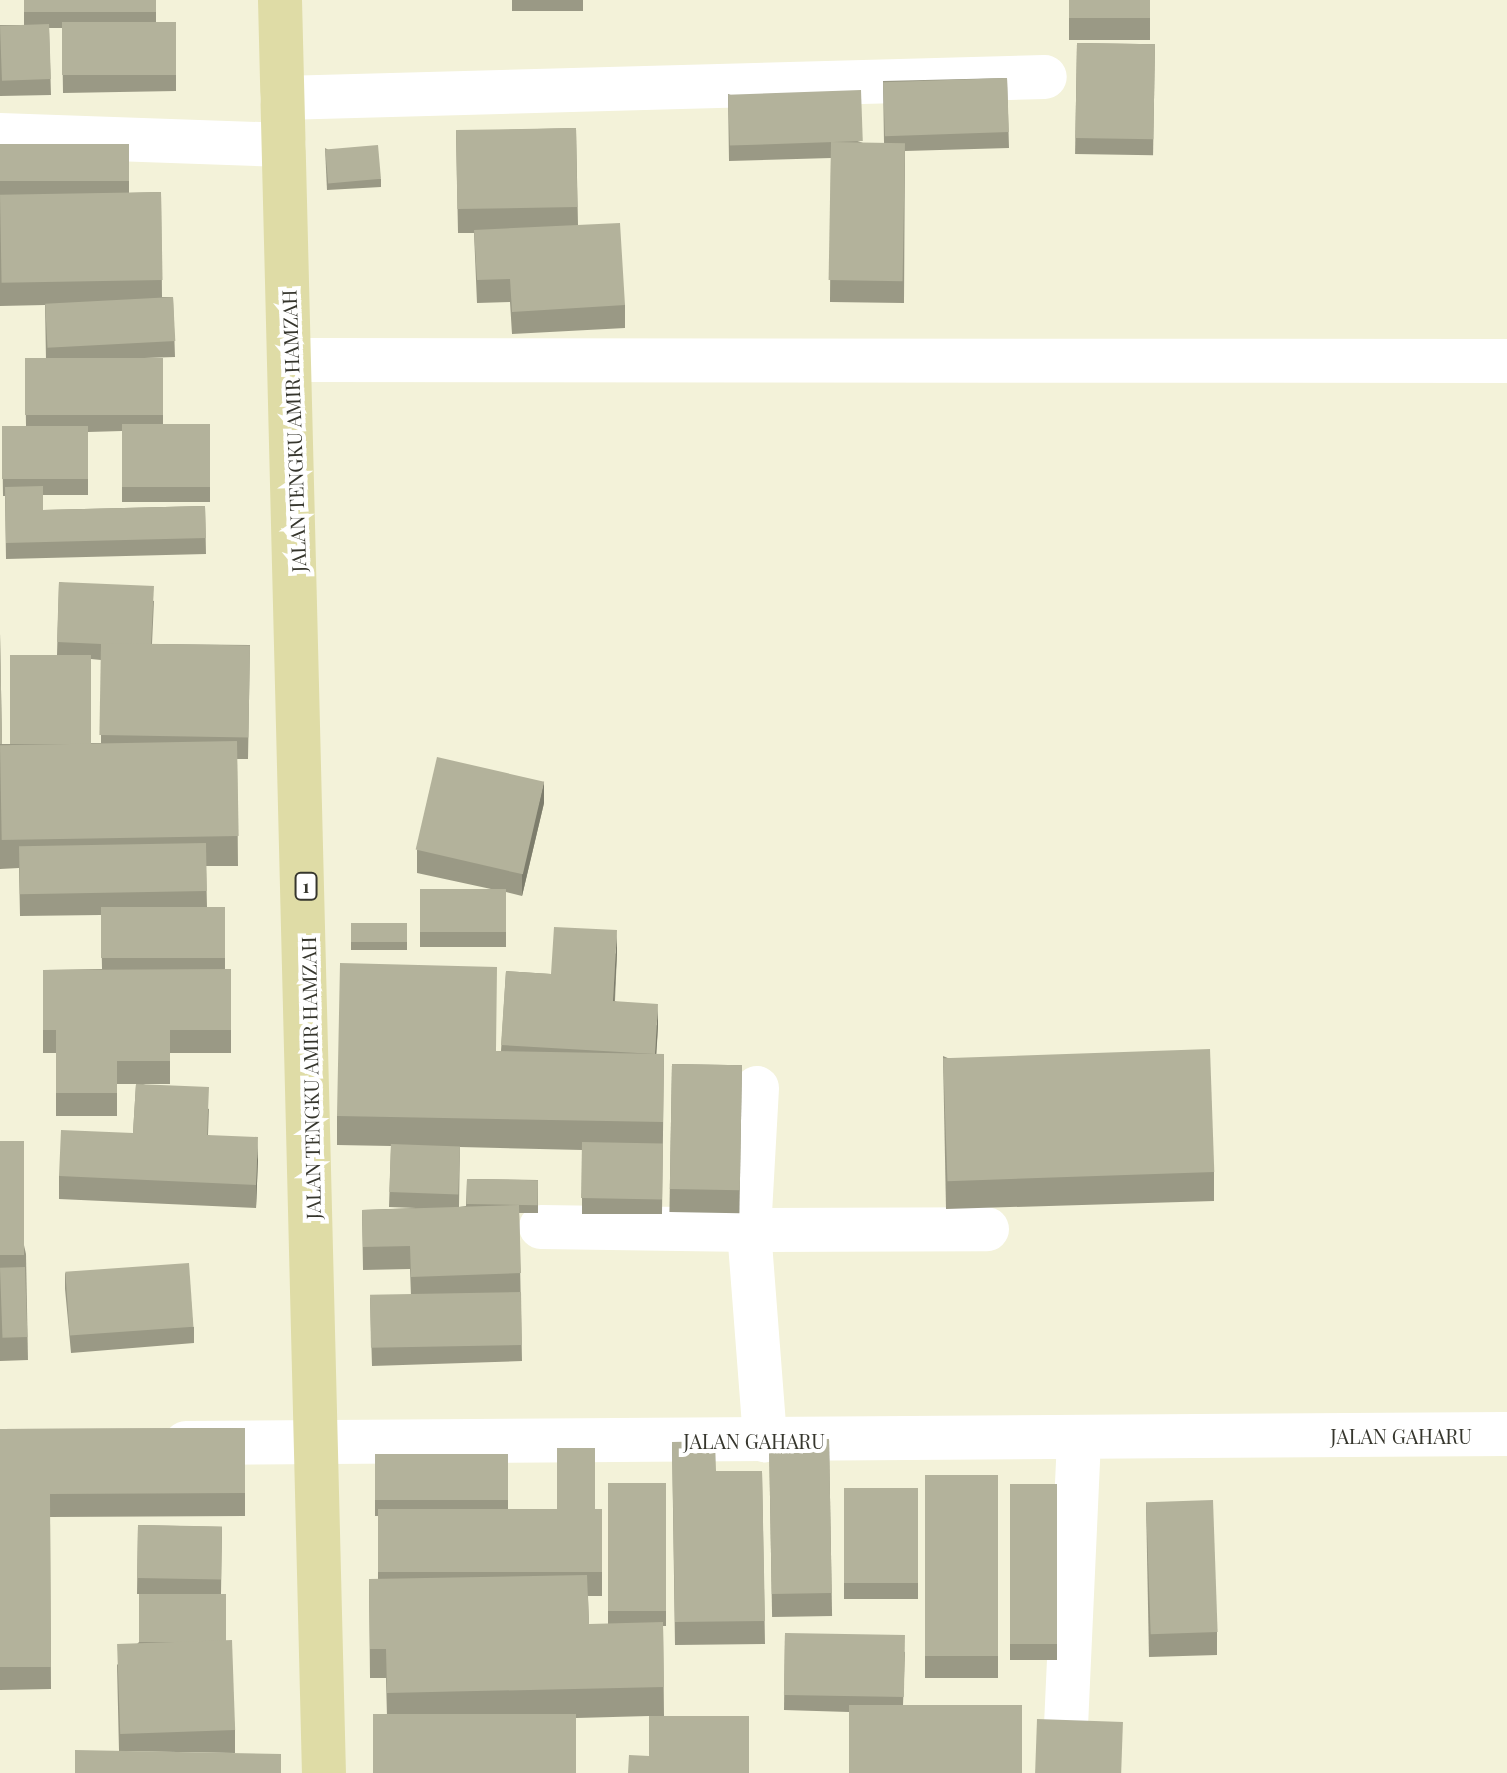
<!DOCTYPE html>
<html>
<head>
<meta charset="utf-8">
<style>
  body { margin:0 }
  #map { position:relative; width:1507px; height:1773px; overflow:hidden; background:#f3f2d9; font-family:"Playfair Display",serif }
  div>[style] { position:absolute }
  .minor>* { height:44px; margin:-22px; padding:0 22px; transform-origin:22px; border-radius:22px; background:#fff }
  .major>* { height:44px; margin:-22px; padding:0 22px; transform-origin:22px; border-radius:22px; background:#dfdca6 }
  .wall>* { inset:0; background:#9a9985; transform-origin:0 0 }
  .shaded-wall>* { inset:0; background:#7d7d6c }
  .building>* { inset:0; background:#b3b29b; transform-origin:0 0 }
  span { translate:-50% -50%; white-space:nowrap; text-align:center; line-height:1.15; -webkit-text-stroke:8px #fff; paint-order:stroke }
  .shield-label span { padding:2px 6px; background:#fff; border:2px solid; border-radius:6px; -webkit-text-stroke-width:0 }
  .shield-label { font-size:18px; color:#36362d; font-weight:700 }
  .street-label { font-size:20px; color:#36362d }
</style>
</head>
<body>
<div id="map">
  <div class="minor">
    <div style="left:282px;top:98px;width:763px;rotate:-1.58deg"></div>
    <div style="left:0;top:135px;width:284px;rotate:2deg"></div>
    <div style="left:292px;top:360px;width:1215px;rotate:0.05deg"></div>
    <div style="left:757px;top:1088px;width:142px;rotate:93.2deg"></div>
    <div style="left:749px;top:1230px;width:238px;rotate:-0.2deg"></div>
    <div style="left:541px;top:1227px;width:208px;rotate:0.8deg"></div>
    <div style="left:749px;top:1230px;width:211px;rotate:85.6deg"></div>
    <div style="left:186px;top:1443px;width:1321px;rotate:-0.39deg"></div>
    <div style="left:1066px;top:1726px;width:289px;rotate:-87.4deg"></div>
  </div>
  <div class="major">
    <div style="left:280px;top:0;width:1774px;rotate:88.58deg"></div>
  </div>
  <div class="wall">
    <div style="clip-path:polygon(24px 0,156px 0,156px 22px,176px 22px,176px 91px,63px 93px,62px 28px,49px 28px,51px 95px,0 96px,0 25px,24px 25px)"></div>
    <div style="left:512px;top:0;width:71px;height:11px"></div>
    <div style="left:1069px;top:0;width:81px;height:40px"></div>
    <div style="left:1077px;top:43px;width:78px;height:111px;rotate:1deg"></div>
    <div style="clip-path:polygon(1007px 78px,1009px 148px,905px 151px,904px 303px,830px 302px,831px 158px,729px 161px,728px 94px,863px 143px,884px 143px,883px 81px)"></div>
    <div style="clip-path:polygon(576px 128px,578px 225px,625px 305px,625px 328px,512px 334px,510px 302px,477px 303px,474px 233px,458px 233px,456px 131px)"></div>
    <div style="clip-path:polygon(129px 144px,129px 193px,161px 192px,162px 297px,173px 297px,175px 357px,114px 359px,163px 358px,163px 424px,210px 424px,210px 502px,122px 502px,122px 431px,88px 432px,88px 495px,43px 495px,43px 510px,205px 506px,206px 554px,6px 559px,5px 496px,3px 496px,2px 427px,26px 426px,25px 361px,46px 360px,45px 305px,0 306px,0 145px)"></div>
    <div style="clip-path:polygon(325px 148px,381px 179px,381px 187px,327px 190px)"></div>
    <div style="clip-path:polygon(evenodd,59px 582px,154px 601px,152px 644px,250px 645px,248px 759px,237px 759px,238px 866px,206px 866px,207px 907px,225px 907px,225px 969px,231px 969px,231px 1053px,170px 1053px,170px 1084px,143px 1084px,209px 1109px,208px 1135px,258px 1159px,256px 1208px,59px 1199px,59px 1176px,133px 1133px,136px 1084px,117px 1084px,117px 1116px,56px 1116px,56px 1053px,43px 1053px,43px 970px,102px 969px,101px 915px,20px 916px,19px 868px,0 869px,0 633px,2px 744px,10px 744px,57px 655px,59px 582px,91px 659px,101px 660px,101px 743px,91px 743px,91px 659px)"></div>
    <div style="clip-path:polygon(544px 803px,522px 896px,506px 892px,506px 947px,420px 947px,420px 889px,491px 889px,417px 873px,417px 850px)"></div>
    <div style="left:351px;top:923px;width:56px;height:27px"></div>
    <div style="clip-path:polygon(617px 953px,615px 1001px,658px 1026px,656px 1054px,664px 1054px,662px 1214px,582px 1214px,582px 1150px,460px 1147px,459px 1207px,466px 1206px,467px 1179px,538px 1180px,538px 1213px,519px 1213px,522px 1361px,372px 1366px,370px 1298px,411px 1296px,410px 1269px,363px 1270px,362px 1210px,416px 1208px,389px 1207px,391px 1146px,337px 1145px,337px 1116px,496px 1051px,501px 1051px,506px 971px,551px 974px)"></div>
    <div style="clip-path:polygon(943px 1056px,1214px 1172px,1214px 1201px,946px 1209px)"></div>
    <div style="left:672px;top:1064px;width:70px;height:148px;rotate:1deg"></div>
    <div style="clip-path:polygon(0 1141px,26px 1254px,28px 1360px,0 1361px)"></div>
    <div style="clip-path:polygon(65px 1273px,194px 1327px,194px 1343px,71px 1353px,65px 1289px)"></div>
    <div style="clip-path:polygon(245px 1428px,245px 1516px,50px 1517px,51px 1689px,0 1690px,0 1429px)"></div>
    <div style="left:829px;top:1439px;width:177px;height:60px;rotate:89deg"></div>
    <div style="clip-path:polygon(672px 1442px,716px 1471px,762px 1471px,765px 1644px,675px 1645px)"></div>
    <div style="clip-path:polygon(375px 1454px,508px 1454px,508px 1509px,602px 1509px,602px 1596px,588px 1596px,589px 1624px,608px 1624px,608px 1483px,666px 1483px,666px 1626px,663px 1626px,664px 1716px,649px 1756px,649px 1716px,576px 1718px,387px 1717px,386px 1678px,370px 1678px,369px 1579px,378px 1579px,378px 1516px,375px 1516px)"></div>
    <div style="left:925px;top:1475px;width:73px;height:203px"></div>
    <div style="left:1010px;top:1484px;width:47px;height:176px"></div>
    <div style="left:844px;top:1488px;width:74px;height:111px"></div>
    <div style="clip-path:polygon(1146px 1502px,1217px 1632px,1217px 1655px,1149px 1657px)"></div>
    <div style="clip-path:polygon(138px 1525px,222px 1527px,221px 1594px,235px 1730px,235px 1753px,119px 1751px,117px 1665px,139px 1642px,149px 1594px,137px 1594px)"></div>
    <div style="clip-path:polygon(785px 1633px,905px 1652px,903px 1705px,849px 1712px,784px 1710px)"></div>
  </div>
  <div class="shaded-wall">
    <div style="clip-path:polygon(544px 781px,544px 803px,522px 896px,522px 873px)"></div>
    <div style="clip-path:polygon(617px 930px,617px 953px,613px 1023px,613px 1001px)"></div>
    <div style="clip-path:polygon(658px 1004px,658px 1026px,655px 1077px,655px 1054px)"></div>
    <div style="clip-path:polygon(258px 1137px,258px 1159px,256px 1208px,256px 1185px)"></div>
  </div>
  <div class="building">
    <div style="left:24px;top:0;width:132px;height:12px"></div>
    <div style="left:1069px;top:0;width:81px;height:18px"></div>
    <div style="left:176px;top:22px;width:53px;height:114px;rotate:90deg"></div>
    <div style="left:49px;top:24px;width:55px;height:49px;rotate:88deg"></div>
    <div style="left:1077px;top:43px;width:78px;height:95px;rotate:1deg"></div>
    <div style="left:1007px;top:78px;width:54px;height:124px;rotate:88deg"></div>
    <div style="left:861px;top:90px;width:51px;height:133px;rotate:88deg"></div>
    <div style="left:576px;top:128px;width:79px;height:120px;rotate:89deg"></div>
    <div style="left:831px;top:142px;width:74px;height:138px;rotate:1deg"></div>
    <div style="left:129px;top:144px;width:37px;height:129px;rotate:90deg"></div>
    <div style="left:378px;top:145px;width:34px;height:53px;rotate:85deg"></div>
    <div style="left:161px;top:192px;width:88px;height:161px;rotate:89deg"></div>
    <div style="clip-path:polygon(620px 223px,625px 305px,512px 312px,510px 279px,477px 280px,474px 230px)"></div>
    <div style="left:173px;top:297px;width:44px;height:128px;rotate:87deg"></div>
    <div style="left:163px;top:358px;width:57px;height:138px;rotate:90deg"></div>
    <div style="left:122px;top:424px;width:88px;height:63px"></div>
    <div style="left:88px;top:426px;width:53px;height:86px;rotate:90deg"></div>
    <div style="clip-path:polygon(43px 486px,43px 510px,205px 506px,206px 538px,6px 543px,5px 487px)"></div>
    <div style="clip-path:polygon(59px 582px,154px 586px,151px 644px,101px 644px,57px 642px)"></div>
    <div style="clip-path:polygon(0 633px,2px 744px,0 744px)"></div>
    <div style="left:101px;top:643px;width:149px;height:92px;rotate:1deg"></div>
    <div style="left:10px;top:655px;width:81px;height:89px"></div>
    <div style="left:237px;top:741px;width:95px;height:237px;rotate:89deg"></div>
    <div style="left:437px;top:757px;width:110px;height:95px;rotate:13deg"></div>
    <div style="left:206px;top:843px;width:48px;height:187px;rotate:89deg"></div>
    <div style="left:420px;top:889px;width:86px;height:43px"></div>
    <div style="left:101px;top:907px;width:124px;height:51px"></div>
    <div style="left:351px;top:923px;width:56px;height:19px"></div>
    <div style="clip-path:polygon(554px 927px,617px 930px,613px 1001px,658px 1004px,655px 1054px,501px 1045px,506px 971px,551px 974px)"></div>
    <div style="clip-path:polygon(340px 963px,497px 967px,496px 1051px,664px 1054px,663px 1122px,337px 1116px)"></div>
    <div style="clip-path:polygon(231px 969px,231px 1030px,170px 1030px,170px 1061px,117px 1061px,117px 1093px,56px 1093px,56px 1030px,43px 1030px,43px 970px)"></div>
    <div style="left:1210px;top:1049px;width:123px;height:267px;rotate:88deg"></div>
    <div style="left:672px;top:1064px;width:70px;height:125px;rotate:1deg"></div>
    <div style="clip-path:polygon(136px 1084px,209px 1087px,207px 1135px,258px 1137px,256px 1185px,59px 1176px,61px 1130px,133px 1133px)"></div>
    <div style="left:0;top:1141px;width:24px;height:114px"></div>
    <div style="left:582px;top:1142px;width:81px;height:56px;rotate:1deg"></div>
    <div style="left:391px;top:1144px;width:69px;height:48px;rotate:2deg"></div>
    <div style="left:467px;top:1179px;width:71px;height:25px;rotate:1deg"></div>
    <div style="clip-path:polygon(519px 1205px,521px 1273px,411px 1277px,410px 1246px,363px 1247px,362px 1210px)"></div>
    <div style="left:189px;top:1263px;width:64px;height:124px;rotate:86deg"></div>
    <div style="left:25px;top:1267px;width:70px;height:25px;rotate:88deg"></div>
    <div style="left:521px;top:1292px;width:53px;height:151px;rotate:89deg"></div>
    <div style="clip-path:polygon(245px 1428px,245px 1493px,50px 1494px,51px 1667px,0 1667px,0 1429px)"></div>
    <div style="left:829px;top:1439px;width:154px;height:60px;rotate:89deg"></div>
    <div style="clip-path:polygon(715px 1441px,716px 1471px,762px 1471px,765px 1621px,675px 1622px,672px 1442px)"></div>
    <div style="left:557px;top:1448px;width:38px;height:61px"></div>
    <div style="left:375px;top:1454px;width:133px;height:46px"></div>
    <div style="left:925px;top:1475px;width:73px;height:181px"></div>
    <div style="left:608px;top:1483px;width:58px;height:128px"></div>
    <div style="left:1010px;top:1484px;width:47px;height:160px"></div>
    <div style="left:844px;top:1488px;width:74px;height:95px"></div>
    <div style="left:1213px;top:1500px;width:132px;height:67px;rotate:88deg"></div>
    <div style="left:378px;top:1509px;width:224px;height:63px"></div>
    <div style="left:138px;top:1525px;width:84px;height:53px;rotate:1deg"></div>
    <div style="clip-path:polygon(587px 1575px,589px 1624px,663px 1622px,664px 1687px,387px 1693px,386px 1649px,370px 1649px,369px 1579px)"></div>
    <div style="left:139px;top:1594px;width:87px;height:48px"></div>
    <div style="left:785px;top:1633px;width:120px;height:62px;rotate:1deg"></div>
    <div style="left:232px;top:1640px;width:90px;height:115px;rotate:88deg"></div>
    <div style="left:1022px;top:1705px;width:68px;height:173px;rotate:90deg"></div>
    <div style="left:576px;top:1714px;width:59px;height:203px;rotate:90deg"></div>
    <div style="clip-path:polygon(649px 1716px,749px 1716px,749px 1773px,628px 1773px,629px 1755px,649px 1756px)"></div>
    <div style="left:1037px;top:1719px;width:86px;height:54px;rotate:2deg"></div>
    <div style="clip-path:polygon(75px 1750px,281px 1754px,281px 1773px,75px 1773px)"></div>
  </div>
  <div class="shield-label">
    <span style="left:306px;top:886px">1</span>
  </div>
  <div class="street-label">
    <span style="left:293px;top:431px;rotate:-92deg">JALAN TENGKU AMIR HAMZAH</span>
    <span style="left:310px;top:1078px;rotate:-91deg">JALAN TENGKU AMIR HAMZAH</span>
    <span style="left:1401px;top:1435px">JALAN GAHARU</span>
    <span style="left:754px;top:1440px">JALAN GAHARU</span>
  </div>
</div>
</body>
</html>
